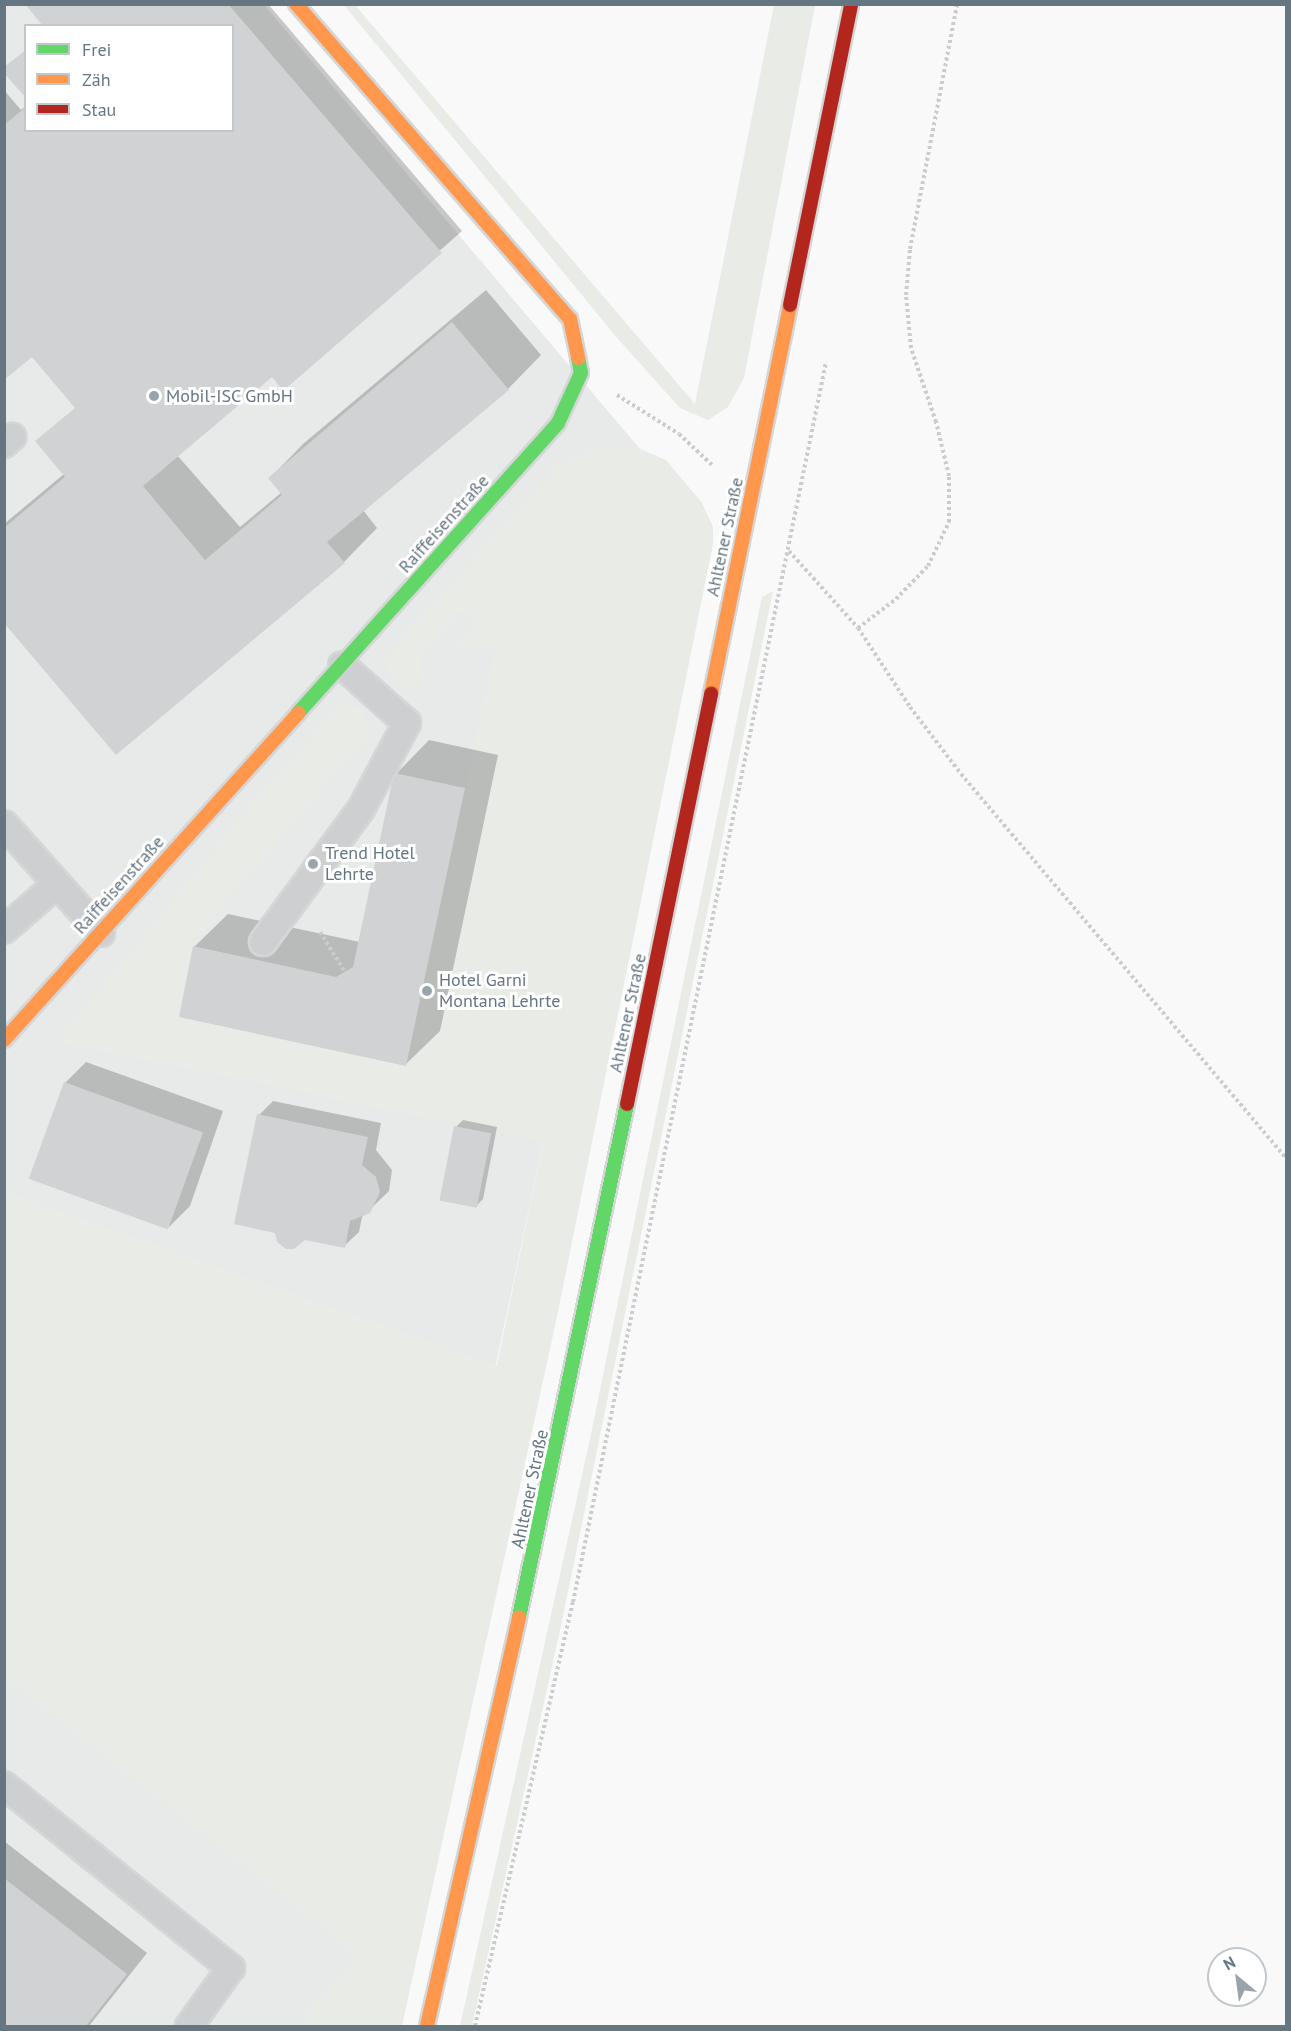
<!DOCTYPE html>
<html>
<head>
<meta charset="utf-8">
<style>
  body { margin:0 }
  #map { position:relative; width:1291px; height:2031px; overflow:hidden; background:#f9f9f9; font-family:"PT Sans",sans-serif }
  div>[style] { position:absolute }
  .built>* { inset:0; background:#e8e9e9 }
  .green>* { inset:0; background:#e8ebe6 }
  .shadow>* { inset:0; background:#0003 }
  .building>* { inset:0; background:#d0d2d3; transform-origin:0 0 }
  .path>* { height:4px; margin-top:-2px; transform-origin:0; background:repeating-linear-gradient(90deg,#cbcccd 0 3px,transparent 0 6px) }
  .roads { filter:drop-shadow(2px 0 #d5d6d7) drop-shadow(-2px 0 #d5d6d7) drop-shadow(0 2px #d5d6d7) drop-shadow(0 -2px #d5d6d7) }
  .lane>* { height:26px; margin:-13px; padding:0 13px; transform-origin:13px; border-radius:13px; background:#cecfd0 }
  .fast>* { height:14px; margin:-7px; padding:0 7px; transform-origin:7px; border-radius:7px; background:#63d668 }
  .slow>* { height:14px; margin:-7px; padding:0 7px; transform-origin:7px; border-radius:7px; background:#ff974d }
  .jam>* { height:14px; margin:-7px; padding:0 7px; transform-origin:7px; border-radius:7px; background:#b3261e }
  .dots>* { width:16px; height:16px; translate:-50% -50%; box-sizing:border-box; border:3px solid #fff; border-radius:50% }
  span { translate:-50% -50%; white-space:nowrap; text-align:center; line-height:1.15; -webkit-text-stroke:6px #fff; paint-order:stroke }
  .poi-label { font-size:18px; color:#657683 }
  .left { translate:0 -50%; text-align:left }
  .street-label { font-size:18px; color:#657683 }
  .frame { position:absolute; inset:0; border:6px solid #657683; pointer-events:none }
  .legend { position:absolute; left:24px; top:24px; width:210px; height:108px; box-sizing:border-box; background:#fff; border:2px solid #c1c8cd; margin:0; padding:8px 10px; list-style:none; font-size:18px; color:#657683 }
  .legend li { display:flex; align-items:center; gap:12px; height:30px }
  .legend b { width:30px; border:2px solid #c1c8cd }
  .north { position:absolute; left:1207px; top:1947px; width:60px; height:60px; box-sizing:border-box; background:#fff; border:2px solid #c1c8cd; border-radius:50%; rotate:331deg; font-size:16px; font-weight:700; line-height:24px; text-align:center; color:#657683 }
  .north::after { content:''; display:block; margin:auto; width:21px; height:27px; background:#99a4ac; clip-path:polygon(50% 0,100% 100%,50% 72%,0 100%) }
</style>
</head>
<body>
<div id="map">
  <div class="built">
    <div style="clip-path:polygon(evenodd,5px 5px,264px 5px,640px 449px,668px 551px,356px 2026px,5px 2026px,5px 5px,26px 26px,232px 26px,232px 130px,26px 130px,26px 26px)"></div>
  </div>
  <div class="green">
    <div style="clip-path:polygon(344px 5px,355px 5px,695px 404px,774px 5px,815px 5px,744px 378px,728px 407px,708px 420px,680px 408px,618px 339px)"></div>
    <div style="clip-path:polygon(592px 448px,640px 449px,666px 460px,702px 503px,713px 527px,713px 544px,555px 1326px,402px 2026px,295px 2026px,357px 1956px,5px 1679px,4px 1191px,497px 1365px,543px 1142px,56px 1042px,213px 851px,217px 842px,339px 705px,353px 705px,362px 711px,367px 722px,369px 737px,365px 748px,351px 755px,194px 940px,179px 1017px,406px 1066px,495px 647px,453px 648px,474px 624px,461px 611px,421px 654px,422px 680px,418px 687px,398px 686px,382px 659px,557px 466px)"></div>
    <div style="clip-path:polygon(773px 591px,561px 1626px,472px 2026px,460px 2026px,590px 1439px,762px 597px)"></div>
  </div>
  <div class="shadow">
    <div style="clip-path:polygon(27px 4px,268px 4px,462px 231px,283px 389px,272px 375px,177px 455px,240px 527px,282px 492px,270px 478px,303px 444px,486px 290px,541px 355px,508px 389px,363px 510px,377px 528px,344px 562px,116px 752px,4px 620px,4px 524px,64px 474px,77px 407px,33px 354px,4px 378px,4px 90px,21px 110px,26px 106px,26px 130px,232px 130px,232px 26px)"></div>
    <div style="clip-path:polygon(429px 740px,498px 755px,440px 1031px,406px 1064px,194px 947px,228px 914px,360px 942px,396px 774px)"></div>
    <div style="clip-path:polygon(86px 1062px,223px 1111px,190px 1206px,169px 1227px,65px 1083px)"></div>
    <div style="clip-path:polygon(273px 1101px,381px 1123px,376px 1150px,392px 1170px,389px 1191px,362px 1217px,359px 1232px,344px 1246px,259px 1115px)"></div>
    <div style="clip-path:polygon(463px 1120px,497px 1127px,483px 1199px,476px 1206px,456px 1127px)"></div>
    <div style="clip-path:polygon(4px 1841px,147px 1953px,89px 2026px,4px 2026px)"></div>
  </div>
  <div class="building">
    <div style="clip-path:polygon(25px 4px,228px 4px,442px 253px,283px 391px,272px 377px,143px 486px,205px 560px,282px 495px,268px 478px,452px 322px,509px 390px,327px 542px,345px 563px,116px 755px,4px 623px,4px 528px,65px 477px,35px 441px,75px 408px,32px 357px,4px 380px,4px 125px,26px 107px,26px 130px,232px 130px,232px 26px,43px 26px)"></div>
    <div style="clip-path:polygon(26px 50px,26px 98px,4px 73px,4px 67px)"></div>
    <div style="clip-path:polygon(394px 773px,465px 788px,406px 1066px,179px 1017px,193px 946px,336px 977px,353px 967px)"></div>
    <div style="left:64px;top:1082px;width:148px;height:103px;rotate:20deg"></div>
    <div style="clip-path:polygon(257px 1114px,368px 1137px,362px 1165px,376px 1177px,380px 1192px,370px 1213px,350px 1221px,345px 1248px,305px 1240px,294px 1249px,286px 1249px,277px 1242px,275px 1233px,234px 1224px)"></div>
    <div style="left:454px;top:1126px;width:38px;height:76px;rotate:11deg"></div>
    <div style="clip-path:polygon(4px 1878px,127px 1974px,86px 2026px,4px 2026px)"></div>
  </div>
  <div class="path">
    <div style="left:617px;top:395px;width:73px;rotate:32.2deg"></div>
    <div style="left:679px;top:434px;width:45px;rotate:43.2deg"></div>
    <div style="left:789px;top:551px;width:103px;rotate:48.1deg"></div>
    <div style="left:858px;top:628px;width:48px;rotate:-37.3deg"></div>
    <div style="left:896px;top:599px;width:46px;rotate:-45.9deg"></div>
    <div style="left:928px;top:566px;width:49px;rotate:-64.5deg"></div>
    <div style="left:949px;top:522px;width:46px;rotate:-90deg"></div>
    <div style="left:949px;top:476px;width:56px;rotate:-103.5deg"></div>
    <div style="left:936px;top:422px;width:78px;rotate:-108.7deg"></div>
    <div style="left:911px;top:348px;width:53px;rotate:-95.4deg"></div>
    <div style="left:906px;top:295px;width:46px;rotate:-85deg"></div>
    <div style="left:910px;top:249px;width:249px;rotate:-79.1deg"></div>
    <div style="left:858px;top:628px;width:95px;rotate:56.6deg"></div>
    <div style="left:910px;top:707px;width:84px;rotate:52.7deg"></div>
    <div style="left:961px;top:774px;width:503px;rotate:49.76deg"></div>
    <div style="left:320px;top:932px;width:47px;rotate:58deg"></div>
    <div style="left:475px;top:2026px;width:435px;rotate:-77deg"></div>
    <div style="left:573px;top:1602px;width:1266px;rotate:-78.47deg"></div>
  </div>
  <div class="roads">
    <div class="lane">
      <div style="left:4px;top:444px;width:11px;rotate:-41deg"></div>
      <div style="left:4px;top:824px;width:146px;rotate:48.3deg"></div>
      <div style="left:4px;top:930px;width:70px;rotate:-41deg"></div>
      <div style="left:263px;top:942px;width:165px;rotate:-53.6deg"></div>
      <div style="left:361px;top:809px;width:98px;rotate:-61.9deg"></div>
      <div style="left:407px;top:723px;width:87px;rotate:-138.3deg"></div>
      <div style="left:4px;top:1785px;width:292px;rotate:38.9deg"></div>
      <div style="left:231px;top:1968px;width:72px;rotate:125.9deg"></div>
    </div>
    <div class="fast">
      <div style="left:298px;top:713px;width:389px;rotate:-48.1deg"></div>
      <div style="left:558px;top:423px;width:55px;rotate:-65.3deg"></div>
      <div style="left:581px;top:373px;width:15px;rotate:-101deg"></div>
      <div style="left:519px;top:1617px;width:524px;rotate:-78.11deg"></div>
    </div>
    <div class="slow">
      <div style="left:296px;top:4px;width:417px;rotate:49deg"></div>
      <div style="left:570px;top:319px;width:40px;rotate:78deg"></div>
      <div style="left:711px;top:694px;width:397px;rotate:-78.5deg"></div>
      <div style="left:4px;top:1040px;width:440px;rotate:-48deg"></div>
      <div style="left:427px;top:2026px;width:419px;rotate:-77.3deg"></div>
    </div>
    <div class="jam">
      <div style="left:790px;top:305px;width:307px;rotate:-78.5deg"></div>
      <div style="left:627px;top:1104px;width:419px;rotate:-78.4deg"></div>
    </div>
  </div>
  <div class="dots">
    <div style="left:154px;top:396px;background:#99a4ac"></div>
    <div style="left:313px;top:864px;background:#99a4ac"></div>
    <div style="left:427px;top:991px;background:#99a4ac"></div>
  </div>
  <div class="poi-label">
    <span class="left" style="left:166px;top:396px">Mobil-ISC GmbH</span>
    <span class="left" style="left:325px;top:864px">Trend Hotel<br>Lehrte</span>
    <span class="left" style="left:439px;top:991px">Hotel Garni<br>Montana Lehrte</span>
  </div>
  <div class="street-label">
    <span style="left:444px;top:524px;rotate:-48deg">Raiffeisenstraße</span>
    <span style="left:725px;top:537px;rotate:-78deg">Ahltener Straße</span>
    <span style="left:119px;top:885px;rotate:-48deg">Raiffeisenstraße</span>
    <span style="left:628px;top:1013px;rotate:-78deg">Ahltener Straße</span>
    <span style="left:530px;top:1489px;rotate:-78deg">Ahltener Straße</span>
  </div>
  <div class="frame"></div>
  <ul class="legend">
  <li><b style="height:8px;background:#63d668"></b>Frei</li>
  <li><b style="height:8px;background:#ff974d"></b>Zäh</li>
  <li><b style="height:8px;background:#b3261e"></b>Stau</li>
  </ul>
  <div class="north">N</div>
</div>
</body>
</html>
